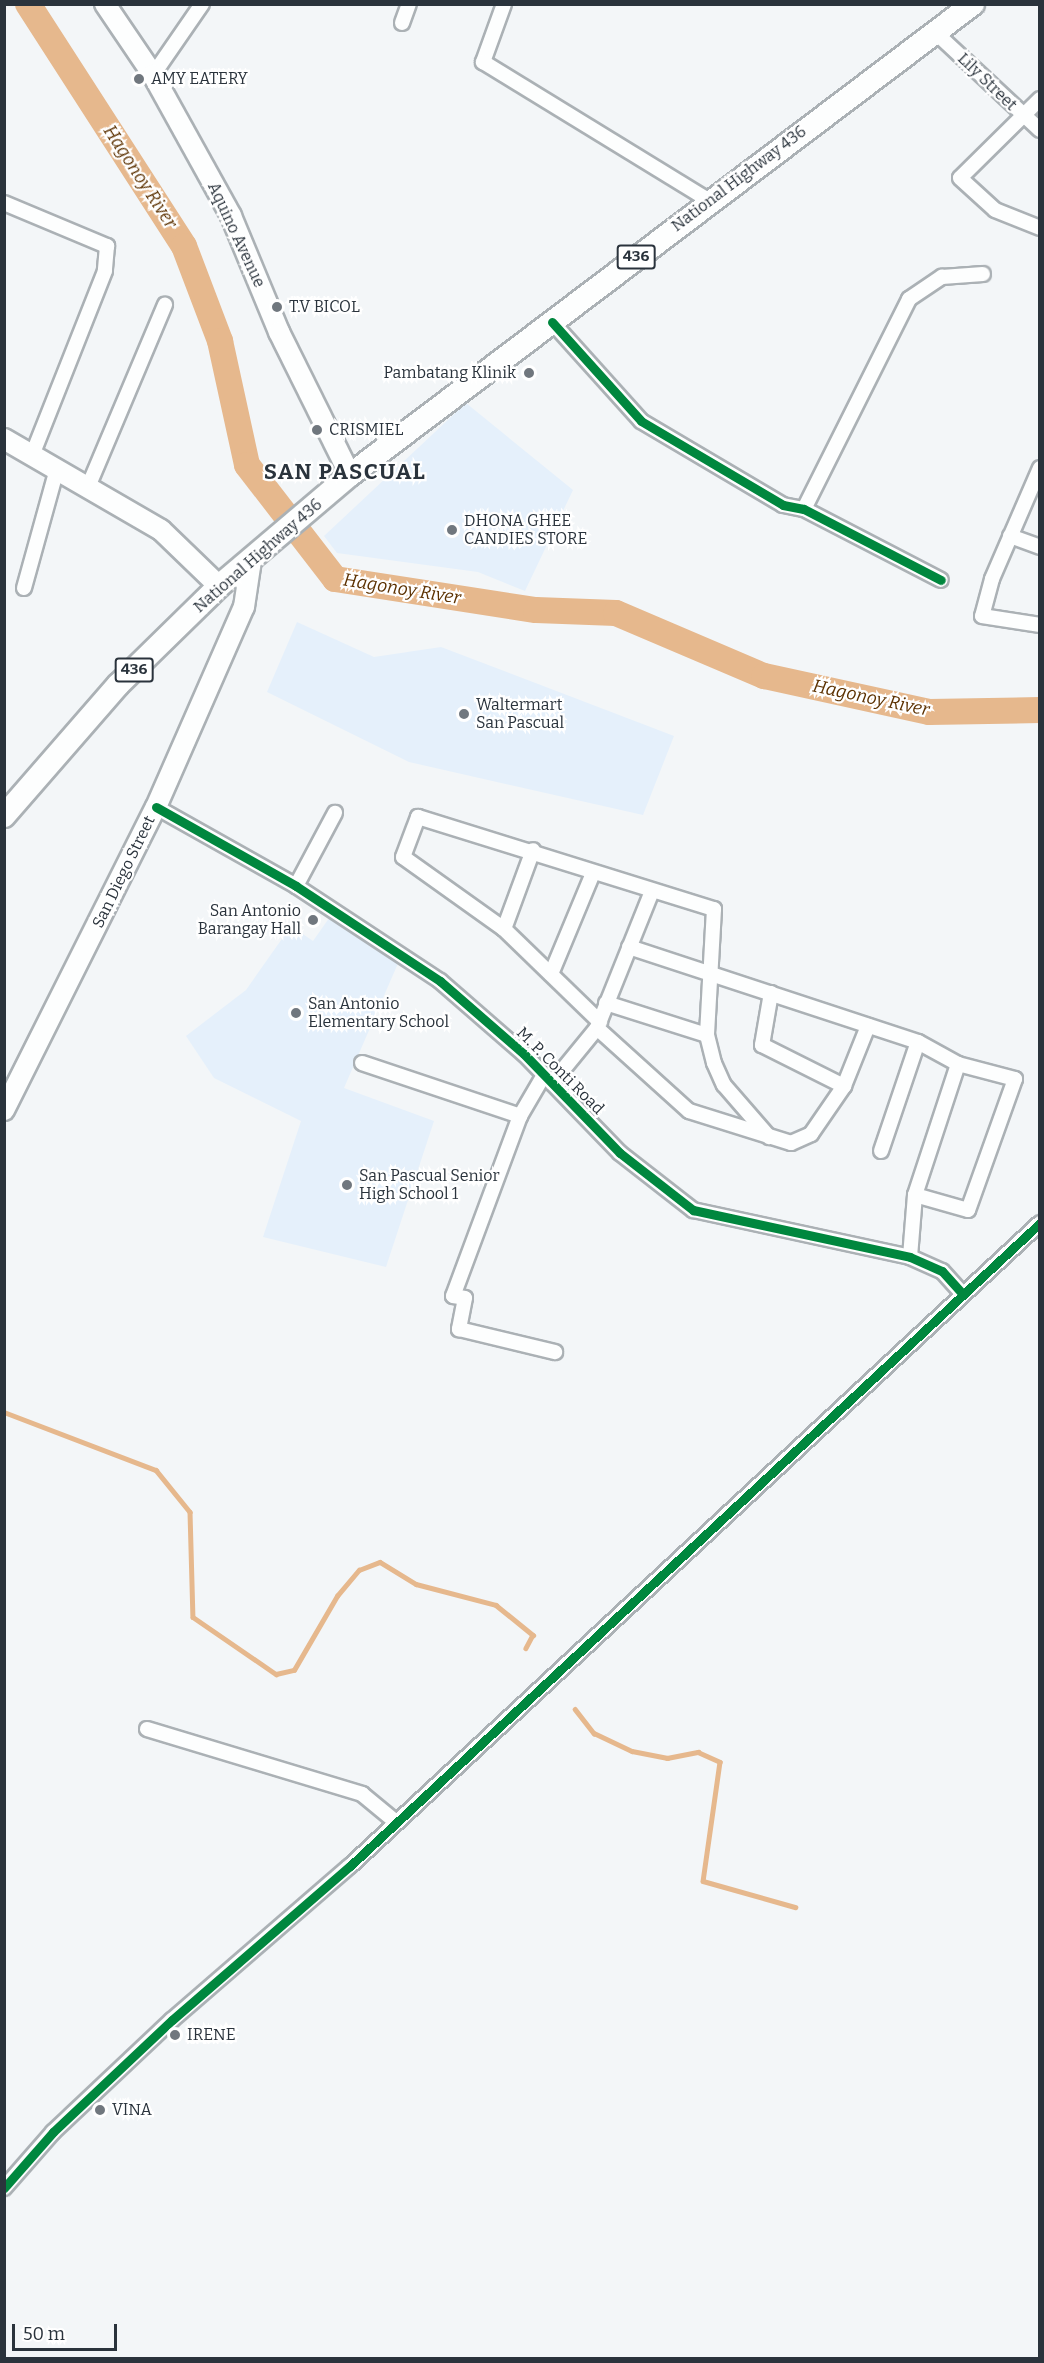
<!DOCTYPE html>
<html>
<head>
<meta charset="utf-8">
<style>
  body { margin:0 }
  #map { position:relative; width:1044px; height:2363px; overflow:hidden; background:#f3f6f8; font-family:Bitter,serif }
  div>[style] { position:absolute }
  .built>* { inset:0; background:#e5f0fb }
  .stream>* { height:4.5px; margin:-2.25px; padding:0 2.25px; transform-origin:2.25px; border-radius:2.25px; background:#e6b88d }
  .river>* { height:26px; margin:-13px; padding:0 13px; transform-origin:13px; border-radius:13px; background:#e6b88d }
  .roads { filter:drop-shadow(2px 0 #abb1b5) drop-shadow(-2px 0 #abb1b5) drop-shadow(0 2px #abb1b5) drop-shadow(0 -2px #abb1b5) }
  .street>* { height:14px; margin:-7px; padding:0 7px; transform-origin:7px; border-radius:7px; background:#fdfefe }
  .secondary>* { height:20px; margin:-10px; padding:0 10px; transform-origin:10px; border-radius:10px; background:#fdfefe }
  .primary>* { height:22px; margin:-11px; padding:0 11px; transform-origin:11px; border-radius:11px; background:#fdfefe }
  .cycleway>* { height:9px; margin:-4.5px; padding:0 4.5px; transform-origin:4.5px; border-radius:4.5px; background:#00873e }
  .dots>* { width:16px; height:16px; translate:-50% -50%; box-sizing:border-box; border:3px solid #fff; border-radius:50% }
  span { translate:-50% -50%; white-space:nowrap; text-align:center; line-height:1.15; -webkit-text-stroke:4.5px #fff; paint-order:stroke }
  .shield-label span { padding:2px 4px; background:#fff; border:2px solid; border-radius:4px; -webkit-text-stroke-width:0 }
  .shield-label { font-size:15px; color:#2a333c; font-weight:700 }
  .poi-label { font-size:16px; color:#2a333c }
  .left { translate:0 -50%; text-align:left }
  .right { translate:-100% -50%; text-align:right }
  .street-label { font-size:16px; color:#2a333c }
  .water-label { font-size:18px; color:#5c3100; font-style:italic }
  .district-label { font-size:22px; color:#2a333c; font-weight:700; letter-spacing:1.5px }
  .frame { position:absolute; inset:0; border:6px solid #2a333c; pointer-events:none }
  .scale { position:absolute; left:12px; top:2324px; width:105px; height:27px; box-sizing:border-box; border:3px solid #2a333c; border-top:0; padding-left:8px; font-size:18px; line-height:21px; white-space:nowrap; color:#2a333c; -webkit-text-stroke:4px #fff; paint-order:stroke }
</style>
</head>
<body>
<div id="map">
  <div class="built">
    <div style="clip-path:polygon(466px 403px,573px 490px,525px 591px,478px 572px,337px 553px,324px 536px)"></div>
    <div style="clip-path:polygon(297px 622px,374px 657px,441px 647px,674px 736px,643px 815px,409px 762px,267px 692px)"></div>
    <div style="clip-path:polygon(332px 914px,399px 961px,344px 1088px,434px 1121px,386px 1267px,263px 1237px,301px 1121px,214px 1078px,186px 1036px,246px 990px,291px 926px,313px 941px)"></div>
  </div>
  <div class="stream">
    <div style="left:4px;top:1412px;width:163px;rotate:20.9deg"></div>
    <div style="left:156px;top:1470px;width:54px;rotate:51deg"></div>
    <div style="left:190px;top:1512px;width:105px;rotate:88.4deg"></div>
    <div style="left:193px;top:1617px;width:101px;rotate:34.5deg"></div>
    <div style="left:276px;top:1674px;width:18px;rotate:-13deg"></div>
    <div style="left:294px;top:1670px;width:86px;rotate:-59.8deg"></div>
    <div style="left:337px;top:1596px;width:34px;rotate:-50deg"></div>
    <div style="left:359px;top:1570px;width:22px;rotate:-21deg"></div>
    <div style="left:380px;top:1562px;width:42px;rotate:31.4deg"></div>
    <div style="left:416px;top:1584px;width:83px;rotate:14.7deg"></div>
    <div style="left:496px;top:1605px;width:48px;rotate:39deg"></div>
    <div style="left:533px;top:1635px;width:15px;rotate:118deg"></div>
    <div style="left:575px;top:1709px;width:31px;rotate:52deg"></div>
    <div style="left:594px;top:1733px;width:42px;rotate:25.3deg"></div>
    <div style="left:632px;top:1751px;width:36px;rotate:11deg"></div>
    <div style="left:667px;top:1758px;width:32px;rotate:-11deg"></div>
    <div style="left:698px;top:1752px;width:24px;rotate:24deg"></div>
    <div style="left:720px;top:1762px;width:120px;rotate:98.1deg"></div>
    <div style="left:703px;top:1881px;width:96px;rotate:15.8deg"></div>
  </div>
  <div class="river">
    <div style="left:28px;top:4px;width:288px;rotate:57.2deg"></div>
    <div style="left:184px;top:246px;width:102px;rotate:69.2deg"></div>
    <div style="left:220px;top:341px;width:127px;rotate:77.7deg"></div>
    <div style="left:247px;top:465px;width:144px;rotate:52.3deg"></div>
    <div style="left:335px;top:579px;width:203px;rotate:8.8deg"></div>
    <div style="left:536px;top:610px;width:80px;rotate:2.1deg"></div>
    <div style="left:616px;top:613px;width:161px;rotate:23.1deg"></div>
    <div style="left:764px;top:676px;width:169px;rotate:12.3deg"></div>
    <div style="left:929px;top:712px;width:111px;rotate:-1deg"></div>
  </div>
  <div class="roads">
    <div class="street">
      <div style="left:504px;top:4px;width:62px;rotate:109.9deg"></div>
      <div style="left:483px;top:62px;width:266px;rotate:31.5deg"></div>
      <div style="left:402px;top:23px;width:20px;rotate:-70deg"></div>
      <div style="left:936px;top:33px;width:142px;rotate:43deg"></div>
      <div style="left:153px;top:75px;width:86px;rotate:-55.4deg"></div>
      <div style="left:1040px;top:99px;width:112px;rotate:135.4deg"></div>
      <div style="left:960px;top:178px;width:47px;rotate:42.4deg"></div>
      <div style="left:995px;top:210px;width:48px;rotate:21.8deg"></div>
      <div style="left:4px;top:203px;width:112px;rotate:22.7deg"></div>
      <div style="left:107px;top:246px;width:25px;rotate:95deg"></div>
      <div style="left:105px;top:271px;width:198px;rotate:111.6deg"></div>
      <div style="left:552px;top:322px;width:133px;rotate:48deg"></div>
      <div style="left:641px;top:421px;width:165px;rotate:30.6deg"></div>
      <div style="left:783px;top:505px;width:21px;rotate:11deg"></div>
      <div style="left:804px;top:509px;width:154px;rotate:27.4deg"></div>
      <div style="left:1040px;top:468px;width:121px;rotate:113.4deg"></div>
      <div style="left:992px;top:579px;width:38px;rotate:105deg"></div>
      <div style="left:982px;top:616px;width:59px;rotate:8.8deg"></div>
      <div style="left:88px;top:487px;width:198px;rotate:-67.1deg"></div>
      <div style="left:804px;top:509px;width:235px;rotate:-63.4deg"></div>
      <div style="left:909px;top:299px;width:40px;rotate:-34deg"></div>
      <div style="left:942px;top:277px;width:41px;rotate:-4.2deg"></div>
      <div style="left:1010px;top:536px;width:32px;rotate:20deg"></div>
      <div style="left:24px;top:588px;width:123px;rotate:-74.5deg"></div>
      <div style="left:156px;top:807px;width:161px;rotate:29.4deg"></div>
      <div style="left:296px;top:886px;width:173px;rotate:33.4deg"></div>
      <div style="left:440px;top:981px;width:111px;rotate:41deg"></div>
      <div style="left:524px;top:1054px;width:138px;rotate:45.9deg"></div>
      <div style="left:620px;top:1153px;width:93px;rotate:38deg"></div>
      <div style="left:693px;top:1210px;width:222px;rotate:12.2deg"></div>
      <div style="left:910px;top:1257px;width:35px;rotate:24deg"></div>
      <div style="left:942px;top:1271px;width:31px;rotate:48deg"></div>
      <div style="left:296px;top:886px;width:83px;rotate:-61.9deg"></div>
      <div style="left:504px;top:929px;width:84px;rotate:-69.8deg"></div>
      <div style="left:629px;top:947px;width:304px;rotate:18.2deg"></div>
      <div style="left:918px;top:1042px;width:46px;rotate:28.8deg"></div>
      <div style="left:958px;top:1064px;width:59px;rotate:14.7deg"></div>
      <div style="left:1015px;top:1079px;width:139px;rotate:109.7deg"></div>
      <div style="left:968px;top:1210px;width:55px;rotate:-164.2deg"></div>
      <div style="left:551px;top:974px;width:109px;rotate:-67.4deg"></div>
      <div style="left:771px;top:993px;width:53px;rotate:99.8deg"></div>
      <div style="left:762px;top:1045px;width:92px;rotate:26.6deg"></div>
      <div style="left:606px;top:1003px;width:106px;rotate:17.6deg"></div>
      <div style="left:600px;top:1022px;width:134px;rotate:-135.9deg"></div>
      <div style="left:504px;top:929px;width:124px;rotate:-144.5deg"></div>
      <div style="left:403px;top:857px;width:43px;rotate:-69.4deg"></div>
      <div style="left:418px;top:817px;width:310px;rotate:17.3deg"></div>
      <div style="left:714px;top:909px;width:126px;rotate:93.2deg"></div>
      <div style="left:707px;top:1035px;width:29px;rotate:76deg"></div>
      <div style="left:714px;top:1063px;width:24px;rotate:66deg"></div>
      <div style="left:724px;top:1085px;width:69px;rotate:49.1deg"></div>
      <div style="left:597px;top:1028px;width:124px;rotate:42.1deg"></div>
      <div style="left:689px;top:1111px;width:107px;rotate:17.4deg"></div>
      <div style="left:791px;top:1143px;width:22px;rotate:-24deg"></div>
      <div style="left:811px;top:1134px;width:58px;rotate:-55.5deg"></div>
      <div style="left:844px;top:1086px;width:65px;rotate:-68.2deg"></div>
      <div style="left:362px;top:1063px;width:167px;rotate:18.5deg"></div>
      <div style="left:544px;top:1075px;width:48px;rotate:120.3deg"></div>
      <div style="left:520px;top:1116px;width:192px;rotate:110.4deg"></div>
      <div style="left:453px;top:1296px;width:12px;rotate:9deg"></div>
      <div style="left:465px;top:1298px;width:32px;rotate:101deg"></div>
      <div style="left:459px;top:1329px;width:99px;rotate:13.5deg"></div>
      <div style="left:552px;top:1083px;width:71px;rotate:-50.7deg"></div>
      <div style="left:597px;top:1028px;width:148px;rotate:-68.1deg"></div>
      <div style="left:881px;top:1151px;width:115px;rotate:-71.3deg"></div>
      <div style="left:910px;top:1257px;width:62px;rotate:-85.4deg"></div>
      <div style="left:915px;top:1195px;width:138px;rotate:-71.8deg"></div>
      <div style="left:147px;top:1729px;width:225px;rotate:16.8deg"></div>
      <div style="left:362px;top:1794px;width:44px;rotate:39.5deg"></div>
      <div style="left:4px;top:2188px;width:74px;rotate:-48.8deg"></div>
      <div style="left:53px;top:2132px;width:163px;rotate:-43.3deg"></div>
      <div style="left:172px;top:2020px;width:235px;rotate:-40.9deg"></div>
      <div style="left:350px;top:1866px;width:943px;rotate:-42.98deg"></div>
    </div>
    <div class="secondary">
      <div style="left:105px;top:4px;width:86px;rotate:55.9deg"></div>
      <div style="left:153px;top:75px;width:161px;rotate:61deg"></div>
      <div style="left:231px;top:216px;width:126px;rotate:67.5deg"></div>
      <div style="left:279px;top:332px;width:160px;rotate:63.6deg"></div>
      <div style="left:4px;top:439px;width:181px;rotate:30.1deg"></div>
      <div style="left:161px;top:530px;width:81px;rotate:44deg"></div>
      <div style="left:4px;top:1110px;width:339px;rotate:-63.4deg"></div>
      <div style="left:156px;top:807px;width:219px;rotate:-66.3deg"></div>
      <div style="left:244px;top:607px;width:48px;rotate:-81.5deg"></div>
    </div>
    <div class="primary">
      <div style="left:4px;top:816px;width:174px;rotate:-49deg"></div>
      <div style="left:118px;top:685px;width:141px;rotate:-44.4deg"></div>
      <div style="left:219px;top:586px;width:172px;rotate:-40.3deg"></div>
      <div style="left:350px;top:475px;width:781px;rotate:-37.09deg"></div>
    </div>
  </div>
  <div class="cycleway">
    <div style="left:552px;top:322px;width:133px;rotate:48deg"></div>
    <div style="left:641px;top:421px;width:165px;rotate:30.6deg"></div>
    <div style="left:783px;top:505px;width:21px;rotate:11deg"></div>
    <div style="left:804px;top:509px;width:154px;rotate:27.4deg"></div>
    <div style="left:156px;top:807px;width:161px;rotate:29.4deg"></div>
    <div style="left:296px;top:886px;width:173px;rotate:33.4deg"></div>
    <div style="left:440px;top:981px;width:111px;rotate:41deg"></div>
    <div style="left:524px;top:1054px;width:138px;rotate:45.9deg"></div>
    <div style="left:620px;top:1153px;width:93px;rotate:38deg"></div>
    <div style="left:693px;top:1210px;width:222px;rotate:12.2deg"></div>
    <div style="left:910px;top:1257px;width:35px;rotate:24deg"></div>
    <div style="left:942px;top:1271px;width:31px;rotate:48deg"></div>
    <div style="left:4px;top:2188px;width:74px;rotate:-48.8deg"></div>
    <div style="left:53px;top:2132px;width:163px;rotate:-43.3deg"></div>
    <div style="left:172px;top:2020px;width:235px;rotate:-40.9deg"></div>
    <div style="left:350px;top:1866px;width:943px;rotate:-42.98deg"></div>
  </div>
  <div class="dots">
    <div style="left:139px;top:79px;background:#70777e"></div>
    <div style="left:277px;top:307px;background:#70777e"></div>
    <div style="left:529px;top:373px;background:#70777e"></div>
    <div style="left:317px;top:430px;background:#70777e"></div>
    <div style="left:452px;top:530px;background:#70777e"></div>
    <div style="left:464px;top:714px;background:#70777e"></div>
    <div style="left:313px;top:920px;background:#70777e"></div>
    <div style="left:296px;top:1013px;background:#70777e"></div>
    <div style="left:347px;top:1185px;background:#70777e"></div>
    <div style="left:175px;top:2035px;background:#70777e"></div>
    <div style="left:100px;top:2110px;background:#70777e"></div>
  </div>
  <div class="shield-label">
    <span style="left:636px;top:257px">436</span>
    <span style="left:134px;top:670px">436</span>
  </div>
  <div class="poi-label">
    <span class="left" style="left:151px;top:79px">AMY EATERY</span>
    <span class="left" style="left:289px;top:307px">T.V BICOL</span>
    <span class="right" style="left:516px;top:373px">Pambatang Klinik</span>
    <span class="left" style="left:329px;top:430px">CRISMIEL</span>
    <span class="left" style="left:464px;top:530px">DHONA GHEE<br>CANDIES STORE</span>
    <span class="left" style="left:476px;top:714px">Waltermart<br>San Pascual</span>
    <span class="right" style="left:301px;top:920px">San Antonio<br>Barangay Hall</span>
    <span class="left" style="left:308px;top:1013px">San Antonio<br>Elementary School</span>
    <span class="left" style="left:359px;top:1185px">San Pascual Senior<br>High School 1</span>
    <span class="left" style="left:187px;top:2035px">IRENE</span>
    <span class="left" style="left:112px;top:2110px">VINA</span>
  </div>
  <div class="street-label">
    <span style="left:987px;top:82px;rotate:44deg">Lily Street</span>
    <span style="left:739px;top:179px;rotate:-37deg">National Highway 436</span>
    <span style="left:236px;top:235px;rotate:65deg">Aquino Avenue</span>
    <span style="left:258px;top:556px;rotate:-41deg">National Highway 436</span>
    <span style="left:124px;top:872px;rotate:-64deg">San Diego Street</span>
    <span style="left:560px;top:1071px;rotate:45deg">M. P. Conti Road</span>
  </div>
  <div class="water-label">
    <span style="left:140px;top:177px;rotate:57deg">Hagonoy River</span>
    <span style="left:402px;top:589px;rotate:9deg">Hagonoy River</span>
    <span style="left:871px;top:698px;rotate:12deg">Hagonoy River</span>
  </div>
  <div class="district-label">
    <span style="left:345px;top:472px">SAN PASCUAL</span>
  </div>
  <div class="frame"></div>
  <div class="scale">50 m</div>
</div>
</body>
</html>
